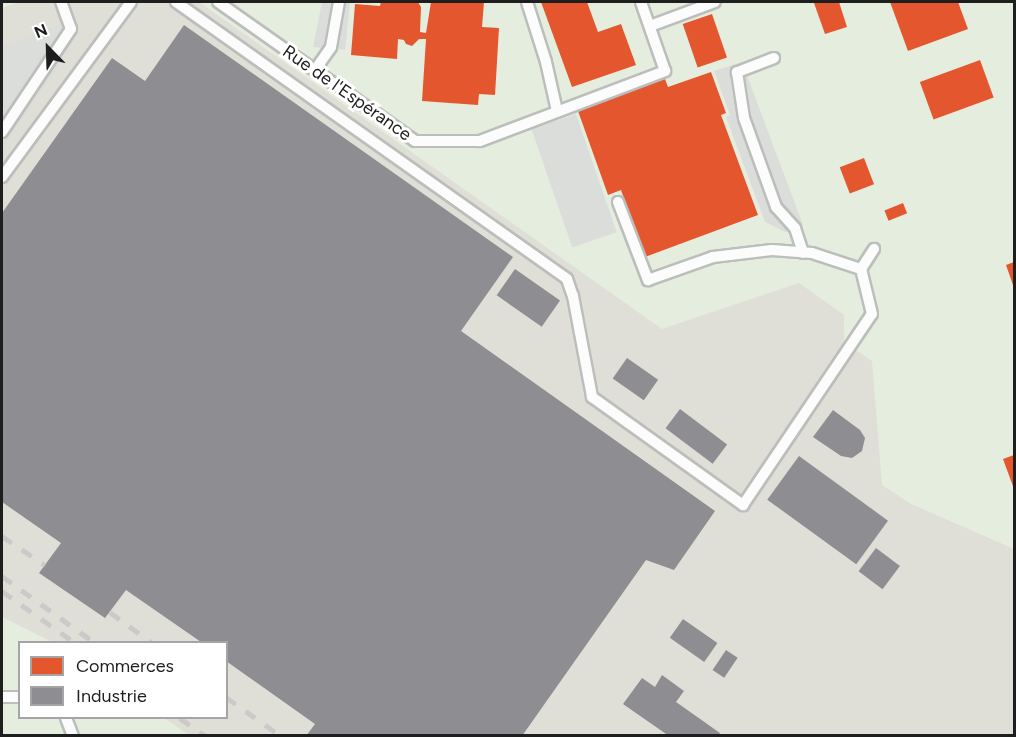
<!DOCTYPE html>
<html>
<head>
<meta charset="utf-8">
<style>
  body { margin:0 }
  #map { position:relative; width:1016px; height:737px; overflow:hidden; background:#e8ece8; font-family:Figtree,sans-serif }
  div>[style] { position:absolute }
  .commercial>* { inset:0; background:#e5edde }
  .industrial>* { inset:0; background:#dfded7 }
  .parking>* { inset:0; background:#dbdddb; transform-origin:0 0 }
  .shops>* { inset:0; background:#e4572e; transform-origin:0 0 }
  .industry>* { inset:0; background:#8d8d92; transform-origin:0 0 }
  .roads { filter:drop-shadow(2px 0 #bcbebc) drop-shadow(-2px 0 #bcbebc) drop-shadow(0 2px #bcbebc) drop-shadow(0 -2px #bcbebc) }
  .service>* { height:10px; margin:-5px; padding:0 5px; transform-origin:5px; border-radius:5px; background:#fcfcfc }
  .rail>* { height:4.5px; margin-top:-2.25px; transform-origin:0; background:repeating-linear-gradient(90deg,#c9cac9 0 12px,transparent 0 24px) }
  span { translate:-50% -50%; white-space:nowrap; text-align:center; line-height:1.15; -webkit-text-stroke:6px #fff; paint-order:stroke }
  .street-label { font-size:18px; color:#1e1e1e }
  .frame { position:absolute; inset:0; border:3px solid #1e1e1e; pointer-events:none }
  .legend { position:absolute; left:18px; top:641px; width:210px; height:78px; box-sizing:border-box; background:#fff; border:2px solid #a5a5a5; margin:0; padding:8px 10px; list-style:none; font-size:18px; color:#1e1e1e }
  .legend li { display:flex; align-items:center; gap:12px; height:30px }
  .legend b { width:30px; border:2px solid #a5a5a5 }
  .north { position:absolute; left:18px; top:18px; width:60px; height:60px; -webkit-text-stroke:4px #fff; paint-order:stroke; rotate:337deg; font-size:16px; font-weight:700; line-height:24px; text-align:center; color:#1e1e1e }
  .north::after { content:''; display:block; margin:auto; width:21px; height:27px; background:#1e1e1e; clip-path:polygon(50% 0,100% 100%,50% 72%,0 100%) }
</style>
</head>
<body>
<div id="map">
  <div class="commercial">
    <div style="clip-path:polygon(evenodd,2px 2px,1014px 2px,1014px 735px,2px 735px,2px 2px,20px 642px,226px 642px,226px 718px,20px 718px,20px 642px)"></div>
  </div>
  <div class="industrial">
    <div style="clip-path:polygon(19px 2px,199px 2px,662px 329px,799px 283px,844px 315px,844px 342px,872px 361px,882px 485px,911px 504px,1014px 549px,1014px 735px,189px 735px,164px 718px,226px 718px,226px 642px,52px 642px,2px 617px,2px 8px)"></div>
  </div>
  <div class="parking">
    <div style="clip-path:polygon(322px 2px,350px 2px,345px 50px,313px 47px)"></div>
    <div style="clip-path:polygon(61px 24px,70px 50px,2px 148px,2px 47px)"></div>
    <div style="clip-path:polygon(742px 62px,803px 225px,785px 232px,765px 222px,726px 117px,730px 115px,714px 71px)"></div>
    <div style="left:576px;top:114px;width:125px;height:47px;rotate:71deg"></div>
  </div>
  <div class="shops">
    <div style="clip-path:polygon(381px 2px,418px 2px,421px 7px,420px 32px,426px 33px,431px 2px,484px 2px,482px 27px,499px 28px,495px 95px,479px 94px,478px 105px,422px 101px,426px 39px,419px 39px,412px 46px,406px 44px,404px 40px,398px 39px,397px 59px,351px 55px,355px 4px,380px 6px)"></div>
    <div style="clip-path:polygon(541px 2px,587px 2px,598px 32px,621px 24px,636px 65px,572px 87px)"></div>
    <div style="clip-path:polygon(839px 2px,847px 27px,825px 34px,814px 3px)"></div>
    <div style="clip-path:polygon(890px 2px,958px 2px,968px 29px,908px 51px)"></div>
    <div style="left:712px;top:14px;width:46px;height:31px;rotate:71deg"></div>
    <div style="left:980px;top:60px;width:40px;height:64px;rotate:70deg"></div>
    <div style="clip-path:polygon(711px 72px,726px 113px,721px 115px,758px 215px,645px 257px,621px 190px,608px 195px,578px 111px,665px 79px,668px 87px)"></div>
    <div style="left:864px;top:158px;width:28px;height:26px;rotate:69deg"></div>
    <div style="left:903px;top:203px;width:11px;height:20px;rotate:68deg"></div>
    <div style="clip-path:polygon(1014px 262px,1014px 288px,1006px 265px)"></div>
    <div style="clip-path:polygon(1014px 455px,1014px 489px,1003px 459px)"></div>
  </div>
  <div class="industry">
    <div style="clip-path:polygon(184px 25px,513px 257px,461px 331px,715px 511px,674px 570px,646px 560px,522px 736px,306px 736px,315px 724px,226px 661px,226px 642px,201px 642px,126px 590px,105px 618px,39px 573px,61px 543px,2px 502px,2px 213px,112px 58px,145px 81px)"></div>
    <div style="left:515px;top:269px;width:55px;height:32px;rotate:35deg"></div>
    <div style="left:627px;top:358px;width:38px;height:25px;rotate:35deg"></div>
    <div style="left:680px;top:409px;width:59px;height:24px;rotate:37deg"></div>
    <div style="clip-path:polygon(833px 410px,860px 430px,865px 438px,862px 451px,852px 458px,841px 456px,813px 437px)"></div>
    <div style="left:799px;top:456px;width:110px;height:54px;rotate:36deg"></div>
    <div style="left:876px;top:548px;width:30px;height:29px;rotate:37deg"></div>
    <div style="left:683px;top:619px;width:42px;height:23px;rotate:35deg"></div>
    <div style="left:726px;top:650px;width:14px;height:24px;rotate:34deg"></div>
    <div style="clip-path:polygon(662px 675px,684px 691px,676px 702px,720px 733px,718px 736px,669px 736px,623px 704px,642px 678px,655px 687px)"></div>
  </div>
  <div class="roads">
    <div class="service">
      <div style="left:176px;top:2px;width:479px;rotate:35.3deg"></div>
      <div style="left:567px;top:279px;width:18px;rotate:71deg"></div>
      <div style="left:573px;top:296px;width:103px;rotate:79.3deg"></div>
      <div style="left:592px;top:397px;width:186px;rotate:35.6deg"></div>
      <div style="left:743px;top:505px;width:230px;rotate:-56deg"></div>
      <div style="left:872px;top:314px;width:46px;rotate:-103.7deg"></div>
      <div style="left:861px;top:269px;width:24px;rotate:-57deg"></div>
      <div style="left:218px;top:2px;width:241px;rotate:35.2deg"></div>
      <div style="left:415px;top:141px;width:65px"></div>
      <div style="left:480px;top:141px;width:198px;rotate:-20.7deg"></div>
      <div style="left:665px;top:71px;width:73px;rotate:-109.2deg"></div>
      <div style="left:527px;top:2px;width:63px;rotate:72.4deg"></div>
      <div style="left:546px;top:62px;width:50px;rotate:77.3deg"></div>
      <div style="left:650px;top:26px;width:69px;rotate:-20.3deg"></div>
      <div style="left:774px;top:58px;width:40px;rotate:159deg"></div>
      <div style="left:737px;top:72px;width:47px;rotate:81.3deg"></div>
      <div style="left:744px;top:118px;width:95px;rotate:70.2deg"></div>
      <div style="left:776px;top:207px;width:28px;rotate:48deg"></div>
      <div style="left:795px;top:228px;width:26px;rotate:72deg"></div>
      <div style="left:315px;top:70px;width:28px;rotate:-55deg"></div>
      <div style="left:331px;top:47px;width:46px;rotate:-79.9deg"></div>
      <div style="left:2px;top:132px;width:124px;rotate:-56.2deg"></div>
      <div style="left:71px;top:29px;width:29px;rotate:-110deg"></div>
      <div style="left:2px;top:177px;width:217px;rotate:-53.6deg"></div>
      <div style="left:618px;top:202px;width:84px;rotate:69deg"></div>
      <div style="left:648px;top:280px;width:69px;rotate:-19.5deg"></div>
      <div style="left:713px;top:257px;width:59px;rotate:-6.8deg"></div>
      <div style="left:772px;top:250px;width:40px;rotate:4.3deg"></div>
      <div style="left:812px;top:253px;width:52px;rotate:18.1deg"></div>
      <div style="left:2px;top:697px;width:18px"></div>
      <div style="left:66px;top:718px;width:19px;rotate:69deg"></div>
    </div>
  </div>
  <div class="rail">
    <div style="left:2px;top:536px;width:52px;rotate:34deg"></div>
    <div style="left:2px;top:576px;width:113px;rotate:35.7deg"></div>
    <div style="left:2px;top:591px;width:88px;rotate:35.3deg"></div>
    <div style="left:110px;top:612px;width:51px;rotate:36.2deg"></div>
    <div style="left:226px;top:697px;width:67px;rotate:35.3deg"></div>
    <div style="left:180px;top:718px;width:32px;rotate:35deg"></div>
  </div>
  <div class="street-label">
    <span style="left:347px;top:93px;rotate:35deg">Rue de l'Espérance</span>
  </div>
  <div class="frame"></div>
  <ul class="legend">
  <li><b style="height:16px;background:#e4572e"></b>Commerces</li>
  <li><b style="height:16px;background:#8d8d92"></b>Industrie</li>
  </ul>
  <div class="north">N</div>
</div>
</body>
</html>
